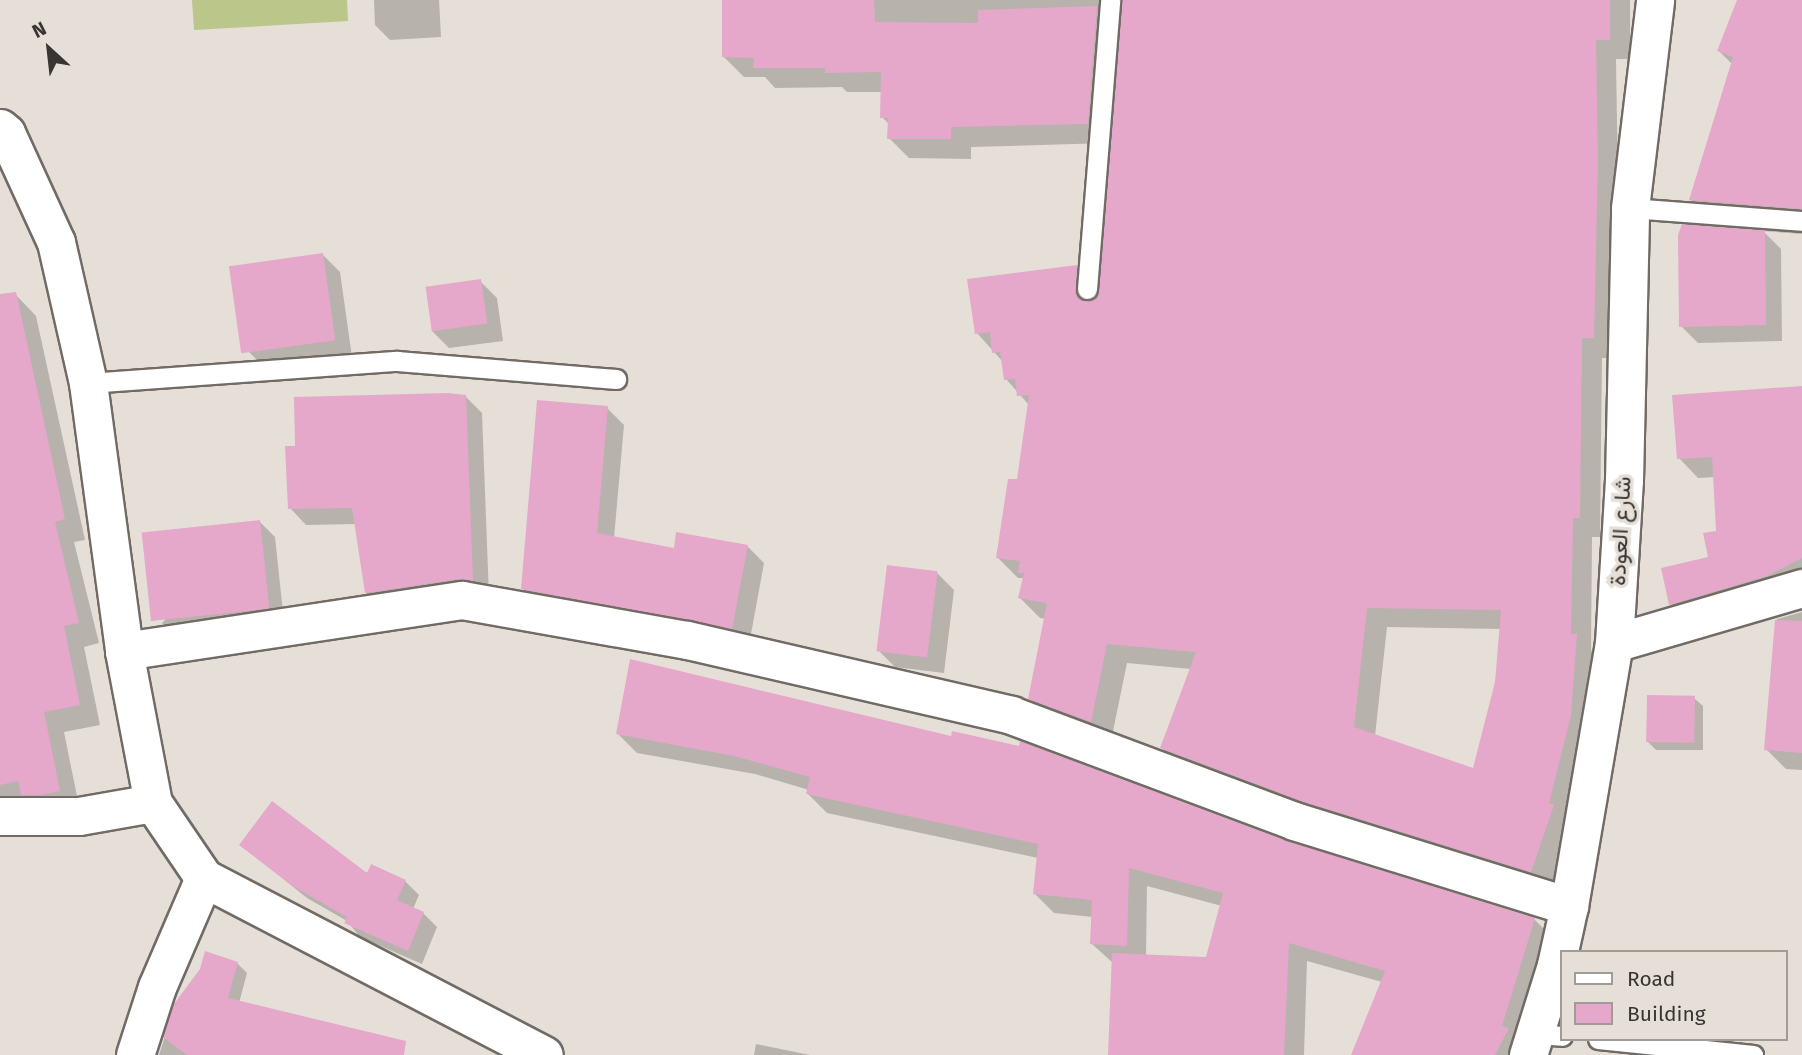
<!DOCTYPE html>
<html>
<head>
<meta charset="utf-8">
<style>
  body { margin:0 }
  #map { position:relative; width:1802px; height:1055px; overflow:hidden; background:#e6dfd8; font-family:"Fira Sans",Vazirmatn,sans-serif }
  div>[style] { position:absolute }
  .green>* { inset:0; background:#bac68a }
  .shadow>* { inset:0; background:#0003 }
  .building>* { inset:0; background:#e5a8ca; transform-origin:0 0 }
  .roads { filter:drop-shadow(2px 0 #726b65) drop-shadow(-2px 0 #726b65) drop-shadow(0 2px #726b65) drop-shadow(0 -2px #726b65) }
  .service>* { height:19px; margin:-9.5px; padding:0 9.5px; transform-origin:9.5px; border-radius:9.5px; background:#fff }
  .minor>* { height:37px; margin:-18.5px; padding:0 18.5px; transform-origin:18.5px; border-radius:18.5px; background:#fff }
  span { translate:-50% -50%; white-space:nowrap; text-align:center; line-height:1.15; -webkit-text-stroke:7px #e6dfd8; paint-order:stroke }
  .street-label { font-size:23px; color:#383532 }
  .legend { position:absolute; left:1560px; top:950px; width:228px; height:91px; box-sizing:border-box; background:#e6dfd8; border:2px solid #a09b96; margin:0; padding:9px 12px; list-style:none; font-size:21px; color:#383532 }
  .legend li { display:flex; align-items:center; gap:14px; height:35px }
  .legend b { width:35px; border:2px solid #a09b96 }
  .north { position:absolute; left:14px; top:14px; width:70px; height:70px; -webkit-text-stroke:5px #e6dfd8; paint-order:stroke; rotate:333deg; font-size:19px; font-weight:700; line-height:28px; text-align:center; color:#383532 }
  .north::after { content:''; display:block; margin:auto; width:24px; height:32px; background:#383532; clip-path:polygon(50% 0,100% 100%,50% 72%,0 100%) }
</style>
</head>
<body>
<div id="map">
  <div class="green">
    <div style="clip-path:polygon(192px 0,347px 0,348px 21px,194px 30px)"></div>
  </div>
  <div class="shadow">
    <div style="clip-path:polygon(374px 0,439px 0,441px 37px,390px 40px,375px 25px)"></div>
    <div style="clip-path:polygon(evenodd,724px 0,1630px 0,1630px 59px,1616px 59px,1618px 184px,1613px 358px,1602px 358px,1600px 537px,1592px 537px,1591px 650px,1597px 656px,1573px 827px,1551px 891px,1182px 768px,1162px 748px,1191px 669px,1127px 663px,1111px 741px,1051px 719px,1030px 698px,1046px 619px,1040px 618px,1020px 598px,1024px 578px,1018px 578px,997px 557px,1019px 481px,1029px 405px,1006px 379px,1003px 362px,977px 333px,1076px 267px,1096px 288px,1096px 297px,1099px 298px,1121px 11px,1118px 19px,1108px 143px,971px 147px,971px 159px,909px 158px,889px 138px,889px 124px,882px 117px,882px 92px,847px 92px,842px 87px,775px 88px,765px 77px,744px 77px,724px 57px,724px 0,1387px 627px,1501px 629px,1497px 682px,1474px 770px,1375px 736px,1387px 627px)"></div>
    <div style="clip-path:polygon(1739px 0,1802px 0,1802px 234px,1763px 231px,1781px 249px,1782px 341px,1698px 343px,1681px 326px,1720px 229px,1691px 200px,1733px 65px,1719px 51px)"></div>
    <div style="clip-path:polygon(323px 255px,340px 272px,352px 357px,259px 362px,242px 345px)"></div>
    <div style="clip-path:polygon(480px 281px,497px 298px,503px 341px,449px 348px,432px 331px)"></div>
    <div style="clip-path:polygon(16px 295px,36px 316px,85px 540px,74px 542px,99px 643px,84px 647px,100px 725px,64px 732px,80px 811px,0 809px,0 299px)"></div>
    <div style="clip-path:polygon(1802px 388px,1802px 590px,1690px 624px,1671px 604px,1710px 558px,1718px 532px,1715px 477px,1698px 478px,1679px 458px)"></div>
    <div style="clip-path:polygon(465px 396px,482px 413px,489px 596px,383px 609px,366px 593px,356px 524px,306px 525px,290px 508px)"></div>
    <div style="clip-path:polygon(607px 408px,624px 425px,614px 538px,675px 550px,747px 546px,764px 563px,749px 645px,540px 605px,523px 589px)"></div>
    <div style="clip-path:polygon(260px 522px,275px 537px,284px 622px,177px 638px,162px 623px)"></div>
    <div style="clip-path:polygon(937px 573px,954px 590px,944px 673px,895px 667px,878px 650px)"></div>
    <div style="clip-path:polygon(1802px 612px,1802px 770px,1786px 769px,1766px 749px,1775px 669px,1777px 619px)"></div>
    <div style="clip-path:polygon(1694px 698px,1703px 706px,1703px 750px,1656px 750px,1648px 742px)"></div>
    <div style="clip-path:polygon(evenodd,618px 734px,1286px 842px,1534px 919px,1553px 938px,1524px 1055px,1353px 1055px,1382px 982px,1307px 961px,1304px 1055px,1110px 1055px,1113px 963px,1092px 944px,1093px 917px,1054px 913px,1035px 894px,1038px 858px,827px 813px,808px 794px,809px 790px,755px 774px,637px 753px,618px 734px,1147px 886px,1222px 906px,1208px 958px,1146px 956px,1147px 886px)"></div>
    <div style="clip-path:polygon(241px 845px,405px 881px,419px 895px,413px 909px,423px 913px,437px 927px,422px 964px,360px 937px,347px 921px,307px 898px)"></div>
    <div style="clip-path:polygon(237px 963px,247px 973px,239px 1003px,389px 1055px,159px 1055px,175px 1005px)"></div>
    <div style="clip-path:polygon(756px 1044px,810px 1055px,754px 1055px)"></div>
  </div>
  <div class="building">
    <div style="clip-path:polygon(722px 0,874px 0,875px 22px,978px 23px,978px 10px,1097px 6px,1088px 124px,951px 127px,951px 139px,887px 139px,888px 118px,880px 118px,881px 72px,825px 73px,825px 68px,753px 68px,754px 58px,722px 57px)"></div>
    <div style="clip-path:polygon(evenodd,1122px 0,1610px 0,1610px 40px,1596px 40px,1598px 163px,1594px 338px,1582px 338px,1580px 518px,1573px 518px,1571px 634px,1577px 634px,1571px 715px,1549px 803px,1554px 805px,1531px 872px,1301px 801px,1160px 748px,1196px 652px,1107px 644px,1091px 722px,1028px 699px,1047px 603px,1018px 598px,1024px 573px,1018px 573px,1020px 561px,996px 558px,1008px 479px,1017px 479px,1029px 395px,1017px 396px,1015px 379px,1004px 380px,1000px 352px,992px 353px,990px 332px,975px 334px,967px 279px,1077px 265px,1076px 295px,1087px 301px,1097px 295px,1122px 0,1367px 608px,1501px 610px,1495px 682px,1473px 768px,1354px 727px,1367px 608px)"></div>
    <div style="clip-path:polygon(1737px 0,1802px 0,1802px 209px,1689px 200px,1733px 57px,1717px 51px)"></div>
    <div style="clip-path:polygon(1682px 224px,1765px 230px,1766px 325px,1679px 327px,1678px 235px)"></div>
    <div style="left:323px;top:253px;width:88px;height:95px;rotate:82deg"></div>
    <div style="left:481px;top:279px;width:45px;height:56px;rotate:82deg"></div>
    <div style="clip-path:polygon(16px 292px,65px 519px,55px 522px,79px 623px,64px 626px,80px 705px,44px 712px,60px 791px,40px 795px,21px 795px,18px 781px,0 785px,0 294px)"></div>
    <div style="clip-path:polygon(1802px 386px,1802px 558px,1767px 576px,1669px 605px,1661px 568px,1708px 557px,1703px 533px,1716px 531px,1712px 457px,1677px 459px,1672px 395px)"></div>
    <div style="clip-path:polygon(448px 393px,466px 395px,473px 581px,459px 579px,365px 593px,352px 508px,288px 509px,285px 446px,295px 446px,294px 397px)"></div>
    <div style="clip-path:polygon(537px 400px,608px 406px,597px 533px,674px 548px,676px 532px,748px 545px,732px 629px,521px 589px)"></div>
    <div style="left:260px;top:520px;width:89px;height:119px;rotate:84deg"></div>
    <div style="left:887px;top:565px;width:51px;height:87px;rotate:7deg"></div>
    <div style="clip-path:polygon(1775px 620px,1802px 621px,1802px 753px,1764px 750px)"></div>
    <div style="clip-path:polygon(630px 659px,951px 736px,952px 731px,1019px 746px,1020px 741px,1287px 841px,1535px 918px,1502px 1026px,1509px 1028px,1495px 1055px,1351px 1055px,1385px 971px,1289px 943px,1284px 1055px,1108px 1055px,1112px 953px,1206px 957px,1223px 893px,1129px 868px,1127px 946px,1090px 944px,1092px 900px,1033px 894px,1038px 844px,806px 794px,810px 777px,734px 756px,616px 734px)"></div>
    <div style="left:1647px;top:695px;width:48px;height:47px;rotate:1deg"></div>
    <div style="clip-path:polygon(272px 801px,367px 873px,371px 864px,406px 880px,397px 900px,424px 912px,408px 951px,344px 923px,347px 917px,291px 885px,239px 845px)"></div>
    <div style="clip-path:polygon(205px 951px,238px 962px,228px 998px,406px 1041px,404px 1055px,187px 1055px,163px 1037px,174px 1004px,200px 969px)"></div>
  </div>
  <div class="roads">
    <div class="service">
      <div style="left:1630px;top:208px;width:172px;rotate:4.3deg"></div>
      <div style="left:1087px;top:289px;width:290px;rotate:-85.4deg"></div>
      <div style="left:88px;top:383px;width:310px;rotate:-4.1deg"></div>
      <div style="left:397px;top:361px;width:220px;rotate:4.7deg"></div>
      <div style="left:1535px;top:1034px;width:27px;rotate:4deg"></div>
      <div style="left:1598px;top:1039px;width:156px;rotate:5.9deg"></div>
    </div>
    <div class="minor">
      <div style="left:0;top:128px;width:8px;rotate:40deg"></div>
      <div style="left:6px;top:133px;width:120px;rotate:65.4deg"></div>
      <div style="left:56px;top:242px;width:145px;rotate:77.2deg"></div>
      <div style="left:88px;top:383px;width:270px;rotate:82.3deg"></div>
      <div style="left:124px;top:651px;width:155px;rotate:79.2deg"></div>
      <div style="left:153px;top:803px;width:91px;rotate:55.8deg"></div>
      <div style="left:204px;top:878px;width:383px;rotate:27.5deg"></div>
      <div style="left:1614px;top:643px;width:196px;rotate:-16.3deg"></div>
      <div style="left:124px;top:651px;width:342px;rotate:-8.6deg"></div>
      <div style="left:462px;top:600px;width:229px;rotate:10.1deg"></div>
      <div style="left:687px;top:640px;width:333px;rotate:13deg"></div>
      <div style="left:1011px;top:715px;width:302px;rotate:20.5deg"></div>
      <div style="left:1294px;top:821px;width:288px;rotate:17.2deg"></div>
      <div style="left:0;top:816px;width:79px"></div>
      <div style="left:79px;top:816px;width:75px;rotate:-10deg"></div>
      <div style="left:135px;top:1055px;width:71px;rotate:-72.1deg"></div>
      <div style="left:157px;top:987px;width:119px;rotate:-66.7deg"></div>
      <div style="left:1528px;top:1055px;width:94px;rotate:-72.7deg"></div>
      <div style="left:1556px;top:965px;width:60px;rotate:-77.6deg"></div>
      <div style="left:1569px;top:906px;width:267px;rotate:-80.3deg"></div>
      <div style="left:1614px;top:643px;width:163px;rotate:-86.5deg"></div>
      <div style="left:1624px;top:480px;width:272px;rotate:-88.7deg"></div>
      <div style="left:1630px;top:208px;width:209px;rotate:-83.1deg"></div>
    </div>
  </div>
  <div class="street-label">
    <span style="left:1620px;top:531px;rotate:-87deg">شارع العودة</span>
  </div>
  <ul class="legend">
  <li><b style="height:9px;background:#fff"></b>Road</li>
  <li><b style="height:19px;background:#e5a8ca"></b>Building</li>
  </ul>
  <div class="north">N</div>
</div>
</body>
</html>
